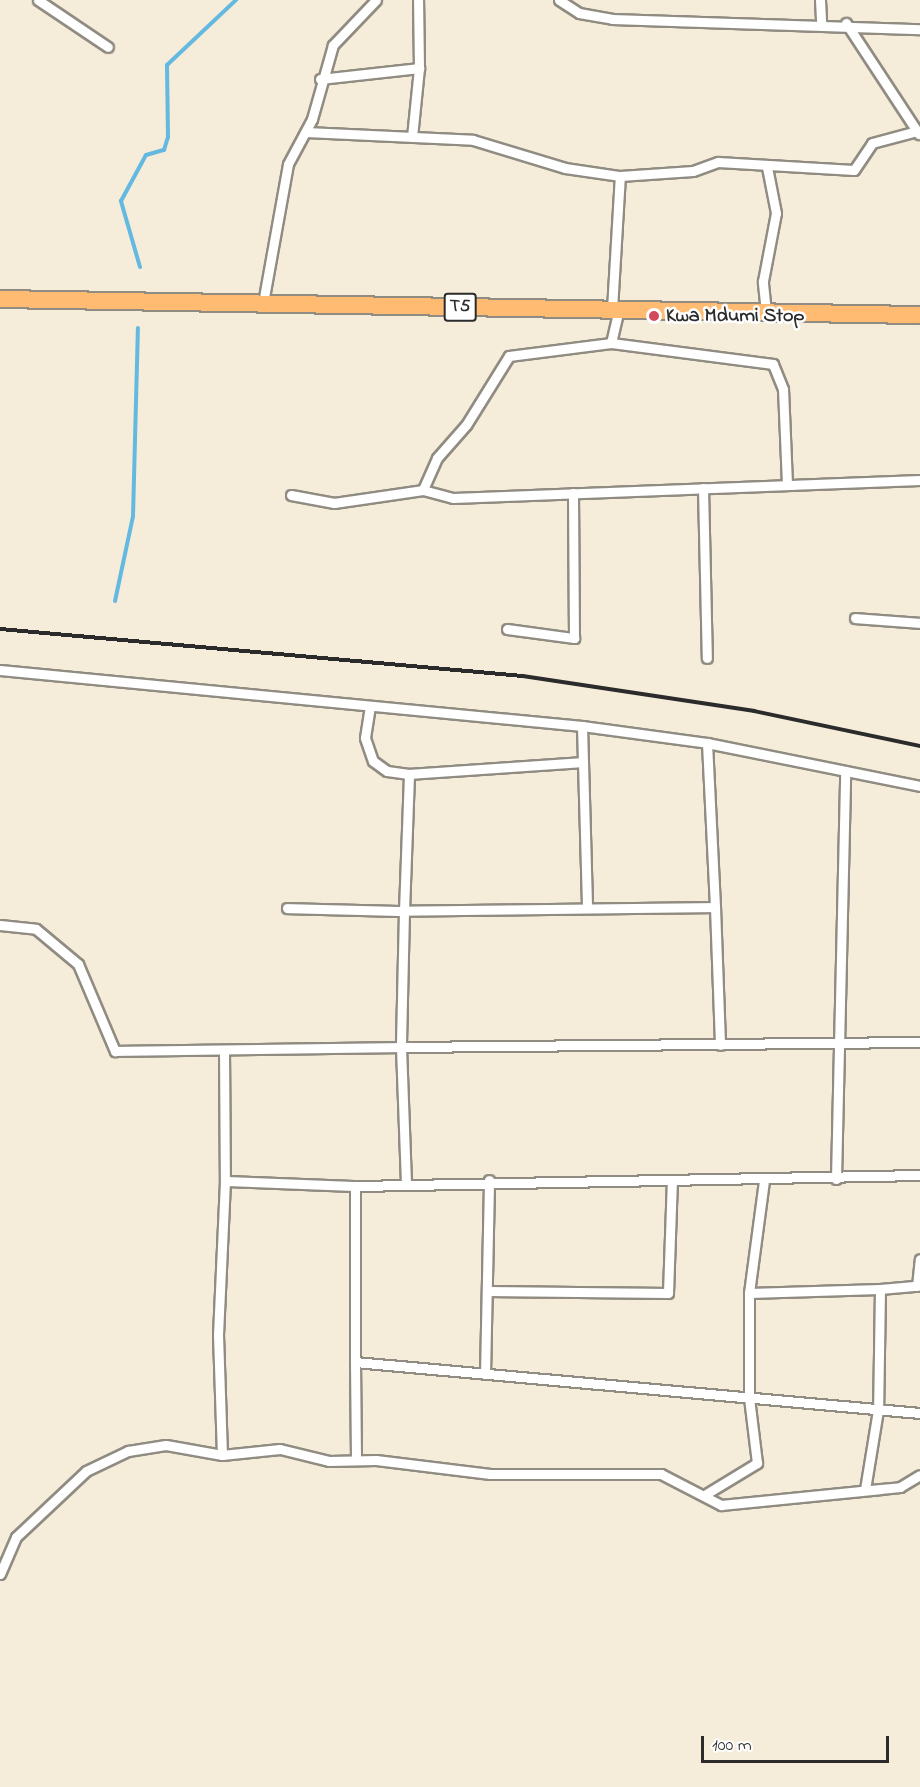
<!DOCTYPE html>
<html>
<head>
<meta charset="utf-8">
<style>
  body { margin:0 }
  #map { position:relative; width:920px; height:1787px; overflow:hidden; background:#f6ecda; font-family:"Indie Flower",sans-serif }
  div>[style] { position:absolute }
  .stream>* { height:4px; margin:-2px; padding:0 2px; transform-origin:2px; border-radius:2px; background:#63b9e0 }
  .roads { filter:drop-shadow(2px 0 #908c82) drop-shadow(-2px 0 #908c82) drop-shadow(0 2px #908c82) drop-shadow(0 -2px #908c82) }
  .minor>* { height:9px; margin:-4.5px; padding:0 4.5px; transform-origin:4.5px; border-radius:4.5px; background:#fff }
  .trunk>* { height:16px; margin:-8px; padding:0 8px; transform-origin:8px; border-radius:8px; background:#febb71 }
  .rail>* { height:4px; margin:-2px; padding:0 2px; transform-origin:2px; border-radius:2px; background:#2b2b2b }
  .dots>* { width:16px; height:16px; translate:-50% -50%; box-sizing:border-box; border:3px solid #fff; border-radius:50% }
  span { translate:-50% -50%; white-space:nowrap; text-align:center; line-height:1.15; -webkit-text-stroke:5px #fff; paint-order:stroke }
  .shield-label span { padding:2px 4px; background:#fff; border:2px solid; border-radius:4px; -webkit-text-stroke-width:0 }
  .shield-label { font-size:18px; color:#2b2b2b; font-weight:700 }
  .poi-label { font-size:20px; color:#2b2b2b; font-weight:700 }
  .left { translate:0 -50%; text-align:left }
  .scale { position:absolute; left:701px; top:1736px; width:188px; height:27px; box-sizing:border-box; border:3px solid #2b2b2b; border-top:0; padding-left:8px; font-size:18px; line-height:21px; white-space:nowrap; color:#2b2b2b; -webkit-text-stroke:4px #fff; paint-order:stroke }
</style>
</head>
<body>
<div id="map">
  <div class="stream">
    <div style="left:140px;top:267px;width:69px;rotate:-106.1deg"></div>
    <div style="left:121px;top:201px;width:52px;rotate:-61.5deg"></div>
    <div style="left:146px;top:155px;width:19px;rotate:-16deg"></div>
    <div style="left:164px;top:150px;width:14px;rotate:-73deg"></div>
    <div style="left:168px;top:137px;width:72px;rotate:-90.8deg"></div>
    <div style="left:167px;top:65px;width:95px;rotate:-43.3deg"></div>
    <div style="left:115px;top:601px;width:87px;rotate:-78deg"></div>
    <div style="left:133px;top:516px;width:188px;rotate:-88.5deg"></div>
  </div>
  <div class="roads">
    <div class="minor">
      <div style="left:38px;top:0;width:84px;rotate:33.9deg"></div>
      <div style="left:559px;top:0;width:24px;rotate:33deg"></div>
      <div style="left:579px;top:13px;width:34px;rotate:10deg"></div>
      <div style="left:612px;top:19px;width:308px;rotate:1.9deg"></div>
      <div style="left:820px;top:0;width:22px;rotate:87deg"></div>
      <div style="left:846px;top:23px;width:133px;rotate:56.7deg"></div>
      <div style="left:320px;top:79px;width:100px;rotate:-6.3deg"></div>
      <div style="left:306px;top:132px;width:167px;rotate:2.7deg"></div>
      <div style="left:473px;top:140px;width:96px;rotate:16.9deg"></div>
      <div style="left:565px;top:168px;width:56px;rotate:8.3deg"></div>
      <div style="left:620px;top:176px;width:73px;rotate:-3.9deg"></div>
      <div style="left:693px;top:171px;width:27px;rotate:-20deg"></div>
      <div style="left:718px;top:162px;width:136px;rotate:3.4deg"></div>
      <div style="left:854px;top:170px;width:32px;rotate:-56deg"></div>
      <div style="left:872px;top:143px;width:47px;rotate:-14.9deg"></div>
      <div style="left:412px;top:137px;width:69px;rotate:-84.2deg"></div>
      <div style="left:419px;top:68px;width:68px;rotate:-90.8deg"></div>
      <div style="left:263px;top:303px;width:141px;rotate:-79.8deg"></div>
      <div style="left:288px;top:164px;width:51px;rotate:-61.9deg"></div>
      <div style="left:312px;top:119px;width:77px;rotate:-74.2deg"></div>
      <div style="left:333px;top:45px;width:62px;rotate:-46.3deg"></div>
      <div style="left:612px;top:309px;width:133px;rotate:-86.6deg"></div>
      <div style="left:766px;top:312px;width:31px;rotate:-96deg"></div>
      <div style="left:763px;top:281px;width:69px;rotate:-79.2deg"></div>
      <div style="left:776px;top:213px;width:47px;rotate:-101.1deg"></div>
      <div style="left:611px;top:343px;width:35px;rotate:-77deg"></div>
      <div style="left:787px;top:484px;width:95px;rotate:-92.4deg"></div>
      <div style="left:783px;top:389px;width:27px;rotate:-112deg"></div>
      <div style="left:773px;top:364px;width:163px;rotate:-172.6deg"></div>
      <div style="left:611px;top:343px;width:103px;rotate:172.7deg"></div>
      <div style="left:509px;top:356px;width:81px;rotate:121.9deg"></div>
      <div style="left:466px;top:425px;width:44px;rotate:131.3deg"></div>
      <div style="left:437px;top:458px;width:35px;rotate:114deg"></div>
      <div style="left:423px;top:490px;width:31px;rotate:15deg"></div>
      <div style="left:453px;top:498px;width:467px;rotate:-2.2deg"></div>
      <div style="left:703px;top:488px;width:170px;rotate:88.7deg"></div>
      <div style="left:291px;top:495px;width:44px;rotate:10.5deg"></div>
      <div style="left:334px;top:503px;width:90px;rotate:-8.3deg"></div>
      <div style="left:855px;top:618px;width:65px;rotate:4.4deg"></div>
      <div style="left:507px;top:629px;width:68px;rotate:7.7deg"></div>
      <div style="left:574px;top:638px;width:145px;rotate:-90.4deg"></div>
      <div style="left:0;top:670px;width:585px;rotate:5.5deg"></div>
      <div style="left:582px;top:726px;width:126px;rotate:7.7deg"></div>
      <div style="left:707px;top:743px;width:217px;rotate:11.4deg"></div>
      <div style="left:370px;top:706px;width:32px;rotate:99deg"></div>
      <div style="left:365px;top:738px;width:24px;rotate:71deg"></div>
      <div style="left:373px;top:761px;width:17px;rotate:36deg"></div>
      <div style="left:387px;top:771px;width:22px;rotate:8deg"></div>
      <div style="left:582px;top:726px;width:181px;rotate:88.4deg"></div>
      <div style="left:707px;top:743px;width:164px;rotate:87.2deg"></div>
      <div style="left:715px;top:907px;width:311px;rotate:179.3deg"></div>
      <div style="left:404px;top:911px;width:136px;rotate:91.3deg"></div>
      <div style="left:401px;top:1047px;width:519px;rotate:-0.55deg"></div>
      <div style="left:715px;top:907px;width:138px;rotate:87.9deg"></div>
      <div style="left:287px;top:908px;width:117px;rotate:1.5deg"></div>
      <div style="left:404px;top:911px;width:137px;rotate:-87.9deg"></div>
      <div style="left:409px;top:774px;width:174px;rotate:-3.9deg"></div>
      <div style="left:0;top:925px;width:36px;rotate:6deg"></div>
      <div style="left:36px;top:929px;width:55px;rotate:39.8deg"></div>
      <div style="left:78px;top:964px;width:95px;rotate:67deg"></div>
      <div style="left:115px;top:1051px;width:286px;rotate:-0.8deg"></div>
      <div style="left:401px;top:1047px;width:137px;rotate:87.9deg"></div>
      <div style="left:224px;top:1050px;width:131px;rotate:89.6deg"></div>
      <div style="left:920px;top:1175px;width:565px;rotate:178.88deg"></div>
      <div style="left:355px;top:1186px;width:176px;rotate:90deg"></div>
      <div style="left:355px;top:1362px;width:567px;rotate:5.16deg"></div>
      <div style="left:836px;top:1179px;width:408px;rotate:-88.7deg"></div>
      <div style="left:880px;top:1289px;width:37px;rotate:-5deg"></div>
      <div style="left:917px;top:1286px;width:27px;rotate:-84deg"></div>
      <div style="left:487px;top:1291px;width:181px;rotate:0.6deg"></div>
      <div style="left:668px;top:1293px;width:112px;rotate:-88deg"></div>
      <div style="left:749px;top:1293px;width:131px;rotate:-1.7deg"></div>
      <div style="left:880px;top:1289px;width:121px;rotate:90.9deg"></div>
      <div style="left:878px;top:1410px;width:80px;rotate:99.3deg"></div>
      <div style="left:355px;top:1362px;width:98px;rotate:89.4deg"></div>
      <div style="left:485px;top:1374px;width:194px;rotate:-88.8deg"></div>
      <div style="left:222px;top:1455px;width:120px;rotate:-91.9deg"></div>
      <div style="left:218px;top:1335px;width:154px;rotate:-87.4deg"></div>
      <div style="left:225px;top:1181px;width:130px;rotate:2.2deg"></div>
      <div style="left:706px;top:1494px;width:60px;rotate:-31.3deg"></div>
      <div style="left:757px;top:1463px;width:65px;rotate:-97deg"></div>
      <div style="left:749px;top:1398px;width:105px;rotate:-90deg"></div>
      <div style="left:749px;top:1293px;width:113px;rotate:-82.4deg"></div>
      <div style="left:0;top:1574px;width:40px;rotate:-66.6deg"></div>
      <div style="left:16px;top:1537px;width:96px;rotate:-43.3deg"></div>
      <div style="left:86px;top:1471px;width:47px;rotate:-25.5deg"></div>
      <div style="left:128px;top:1451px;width:38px;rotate:-9deg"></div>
      <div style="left:166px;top:1445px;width:57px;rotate:10.1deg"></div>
      <div style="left:222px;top:1455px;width:58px;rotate:-5.9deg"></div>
      <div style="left:280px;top:1449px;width:50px;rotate:13.8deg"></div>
      <div style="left:329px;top:1461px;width:47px;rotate:-1.2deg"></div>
      <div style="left:376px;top:1460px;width:115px;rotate:7deg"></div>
      <div style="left:490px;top:1474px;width:171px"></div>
      <div style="left:661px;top:1474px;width:68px;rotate:27.3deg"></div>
      <div style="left:721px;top:1505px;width:180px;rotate:-5.7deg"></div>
      <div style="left:900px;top:1487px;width:23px;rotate:-31deg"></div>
    </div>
    <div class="trunk">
      <div style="left:0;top:299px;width:920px;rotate:1deg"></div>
    </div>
  </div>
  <div class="rail">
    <div style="left:0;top:629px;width:525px;rotate:5.14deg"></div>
    <div style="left:523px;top:676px;width:234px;rotate:8.6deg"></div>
    <div style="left:754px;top:711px;width:170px;rotate:11.9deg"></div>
  </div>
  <div class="dots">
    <div style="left:654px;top:316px;background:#d1495b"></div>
  </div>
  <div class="shield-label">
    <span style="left:460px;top:307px">T5</span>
  </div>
  <div class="poi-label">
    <span class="left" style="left:666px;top:316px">Kwa Mdumi Stop</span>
  </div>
  <div class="scale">100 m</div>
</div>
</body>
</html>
